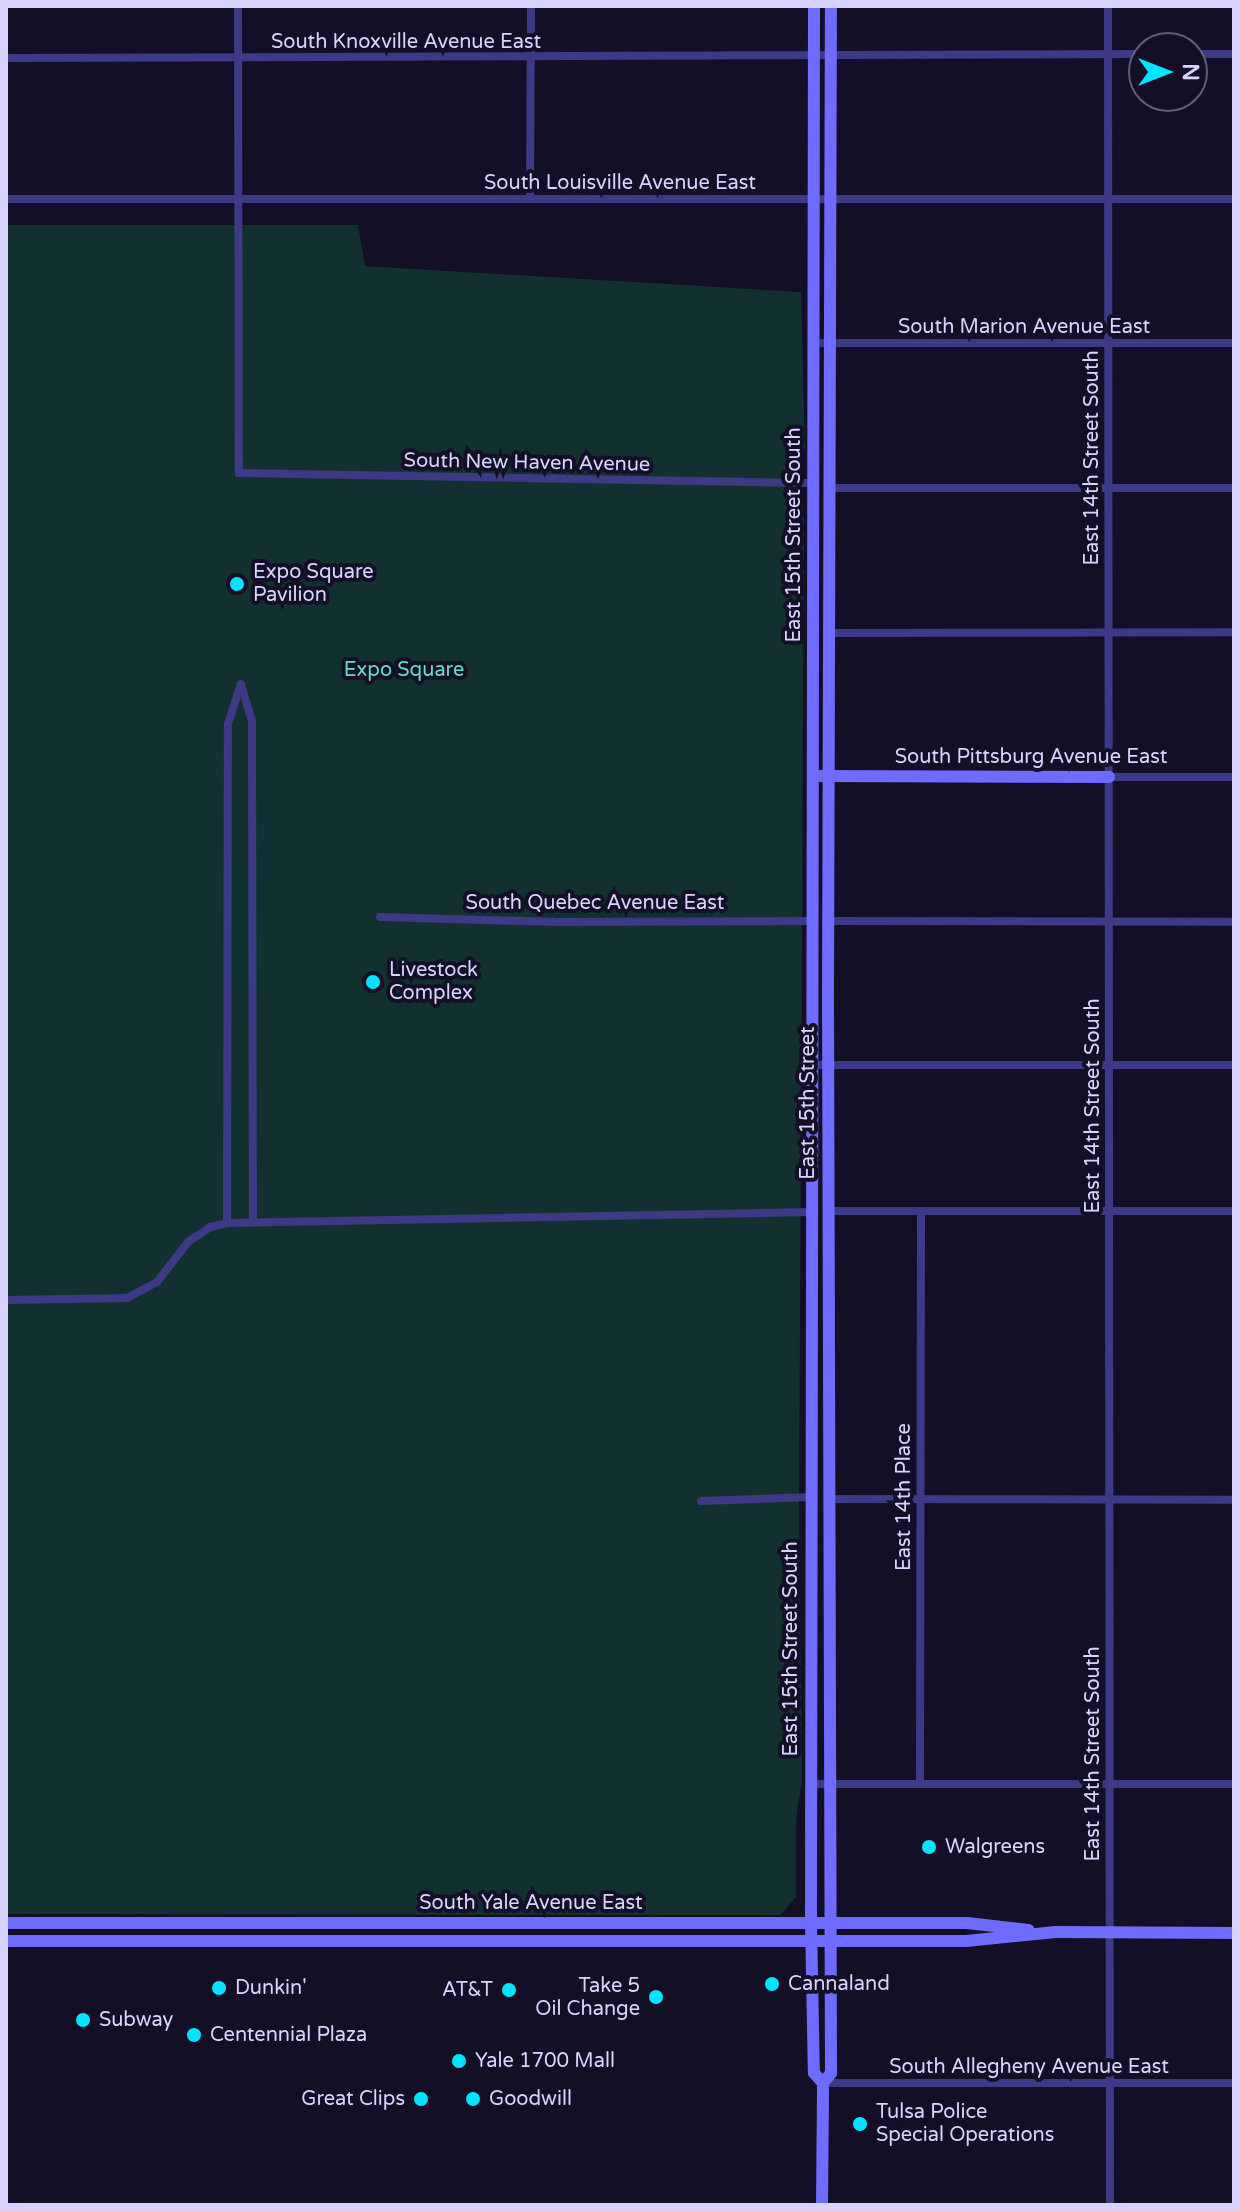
<!DOCTYPE html>
<html>
<head>
<meta charset="utf-8">
<style>
  body { margin:0 }
  #map { position:relative; width:1240px; height:2211px; overflow:hidden; background:#130f26; font-family:"Varela Round",sans-serif }
  div>[style] { position:absolute }
  .green>* { inset:0; background:#12302f }
  .street>* { height:8px; margin:-4px; padding:0 4px; transform-origin:4px; border-radius:4px; background:#3d3a85 }
  .secondary>* { height:12px; margin:-6px; padding:0 6px; transform-origin:6px; border-radius:6px; background:#6f6bff }
  .dots>* { width:22px; height:22px; translate:-50% -50%; box-sizing:border-box; border:4px solid #130f26; border-radius:50% }
  span { translate:-50% -50%; white-space:nowrap; text-align:center; line-height:1.15; -webkit-text-stroke:8px #130f26; paint-order:stroke }
  .street-label { font-size:20px; color:#d9d4ff }
  .poi-label { font-size:20px; color:#d9d4ff }
  .left { translate:0 -50%; text-align:left }
  .right { translate:-100% -50%; text-align:right }
  .park-label { font-size:20px; color:#5fe0c0 }
  .frame { position:absolute; inset:0; border:8px solid #d9d4ff; pointer-events:none }
  .north { position:absolute; left:1128px; top:32px; width:80px; height:80px; box-sizing:border-box; background:#130f26; border:2px solid #625e7d; border-radius:50%; rotate:90deg; font-size:22px; font-weight:700; line-height:32px; text-align:center; color:#d9d4ff }
  .north::after { content:''; display:block; margin:auto; width:28px; height:36px; background:#00e5ff; clip-path:polygon(50% 0,100% 100%,50% 72%,0 100%) }
</style>
</head>
<body>
<div id="map">
  <div class="green">
    <div style="clip-path:polygon(6px 225px,358px 225px,365px 266px,801px 292px,805px 449px,785px 469px,784px 497px,804px 517px,799px 1513px,802px 1779px,796px 1821px,796px 1897px,780px 1915px,6px 1914px)"></div>
  </div>
  <div class="street">
    <div style="left:238px;top:6px;width:467px;rotate:89.9deg"></div>
    <div style="left:239px;top:473px;width:575px;rotate:1deg"></div>
    <div style="left:1108px;top:6px;width:2199px;rotate:89.95deg"></div>
    <div style="left:1192px;top:54px;width:42px"></div>
    <div style="left:6px;top:58px;width:1138px;rotate:-0.2deg"></div>
    <div style="left:6px;top:199px;width:1228px"></div>
    <div style="left:530px;top:199px;width:193px;rotate:-89.7deg"></div>
    <div style="left:814px;top:343px;width:420px"></div>
    <div style="left:831px;top:488px;width:403px"></div>
    <div style="left:832px;top:633px;width:402px;rotate:-0.1deg"></div>
    <div style="left:241px;top:685px;width:39px;rotate:73deg"></div>
    <div style="left:252px;top:722px;width:500px;rotate:89.89deg"></div>
    <div style="left:1109px;top:777px;width:125px"></div>
    <div style="left:380px;top:917px;width:177px;rotate:1.6deg"></div>
    <div style="left:557px;top:922px;width:253px;rotate:-0.2deg"></div>
    <div style="left:828px;top:921px;width:406px;rotate:0.1deg"></div>
    <div style="left:811px;top:1065px;width:423px"></div>
    <div style="left:828px;top:1211px;width:406px"></div>
    <div style="left:227px;top:1223px;width:499px;rotate:-89.9deg"></div>
    <div style="left:228px;top:724px;width:42px;rotate:-72deg"></div>
    <div style="left:6px;top:1300px;width:121px;rotate:-0.9deg"></div>
    <div style="left:127px;top:1298px;width:34px;rotate:-28deg"></div>
    <div style="left:157px;top:1282px;width:51px;rotate:-52.2deg"></div>
    <div style="left:188px;top:1242px;width:27px;rotate:-34deg"></div>
    <div style="left:210px;top:1227px;width:17px;rotate:-13deg"></div>
    <div style="left:227px;top:1223px;width:584px;rotate:-1.08deg"></div>
    <div style="left:829px;top:1499px;width:405px;rotate:0.1deg"></div>
    <div style="left:701px;top:1501px;width:110px;rotate:-2.1deg"></div>
    <div style="left:812px;top:1784px;width:422px"></div>
    <div style="left:920px;top:1784px;width:573px;rotate:-89.9deg"></div>
    <div style="left:823px;top:2083px;width:411px"></div>
  </div>
  <div class="secondary">
    <div style="left:814px;top:6px;width:1917px;rotate:90.09deg"></div>
    <div style="left:811px;top:1923px;width:150px;rotate:88.9deg"></div>
    <div style="left:814px;top:2073px;width:13px;rotate:48deg"></div>
    <div style="left:820px;top:776px;width:289px;rotate:0.2deg"></div>
    <div style="left:6px;top:1923px;width:961px"></div>
    <div style="left:967px;top:1923px;width:62px;rotate:6.4deg"></div>
    <div style="left:6px;top:1941px;width:960px"></div>
    <div style="left:966px;top:1941px;width:90px;rotate:-5.7deg"></div>
    <div style="left:1056px;top:1932px;width:178px;rotate:0.3deg"></div>
    <div style="left:822px;top:2205px;width:122px;rotate:-89.5deg"></div>
    <div style="left:823px;top:2083px;width:13px;rotate:-51deg"></div>
    <div style="left:831px;top:2073px;width:1079px;rotate:-90.16deg"></div>
    <div style="left:828px;top:994px;width:988px;rotate:-89.83deg"></div>
  </div>
  <div class="dots">
    <div style="left:237px;top:584px;background:#00e5ff"></div>
    <div style="left:373px;top:982px;background:#00e5ff"></div>
    <div style="left:929px;top:1847px;background:#00e5ff"></div>
    <div style="left:772px;top:1984px;background:#00e5ff"></div>
    <div style="left:219px;top:1988px;background:#00e5ff"></div>
    <div style="left:509px;top:1990px;background:#00e5ff"></div>
    <div style="left:656px;top:1997px;background:#00e5ff"></div>
    <div style="left:83px;top:2020px;background:#00e5ff"></div>
    <div style="left:194px;top:2035px;background:#00e5ff"></div>
    <div style="left:459px;top:2061px;background:#00e5ff"></div>
    <div style="left:421px;top:2099px;background:#00e5ff"></div>
    <div style="left:473px;top:2099px;background:#00e5ff"></div>
    <div style="left:860px;top:2124px;background:#00e5ff"></div>
  </div>
  <div class="street-label">
    <span style="left:406px;top:42px">South Knoxville Avenue East</span>
    <span style="left:620px;top:183px">South Louisville Avenue East</span>
    <span style="left:1024px;top:327px">South Marion Avenue East</span>
    <span style="left:1092px;top:458px;rotate:-90deg">East 14th Street South</span>
    <span style="left:527px;top:463px;rotate:1deg">South New Haven Avenue</span>
    <span style="left:794px;top:535px;rotate:-90deg">East 15th Street South</span>
    <span style="left:1031px;top:757px">South Pittsburg Avenue East</span>
    <span style="left:595px;top:903px">South Quebec Avenue East</span>
    <span style="left:808px;top:1103px;rotate:-90deg">East 15th Street</span>
    <span style="left:1093px;top:1106px;rotate:-90deg">East 14th Street South</span>
    <span style="left:904px;top:1497px;rotate:-90deg">East 14th Place</span>
    <span style="left:791px;top:1649px;rotate:-90deg">East 15th Street South</span>
    <span style="left:1093px;top:1754px;rotate:-90deg">East 14th Street South</span>
    <span style="left:531px;top:1903px">South Yale Avenue East</span>
    <span style="left:1029px;top:2067px">South Allegheny Avenue East</span>
  </div>
  <div class="poi-label">
    <span class="left" style="left:253px;top:584px">Expo Square<br>Pavilion</span>
    <span class="left" style="left:389px;top:982px">Livestock<br>Complex</span>
    <span class="left" style="left:945px;top:1847px">Walgreens</span>
    <span class="left" style="left:788px;top:1984px">Cannaland</span>
    <span class="right" style="left:640px;top:1998px">Take 5<br>Oil Change</span>
    <span class="left" style="left:235px;top:1988px">Dunkin'</span>
    <span class="right" style="left:493px;top:1990px">AT&amp;T</span>
    <span class="left" style="left:99px;top:2020px">Subway</span>
    <span class="left" style="left:210px;top:2035px">Centennial Plaza</span>
    <span class="left" style="left:475px;top:2061px">Yale 1700 Mall</span>
    <span class="right" style="left:405px;top:2099px">Great Clips</span>
    <span class="left" style="left:489px;top:2099px">Goodwill</span>
    <span class="left" style="left:876px;top:2124px">Tulsa Police<br>Special Operations</span>
  </div>
  <div class="park-label">
    <span style="left:404px;top:670px">Expo Square</span>
  </div>
  <div class="frame"></div>
  <div class="north">N</div>
</div>
</body>
</html>
